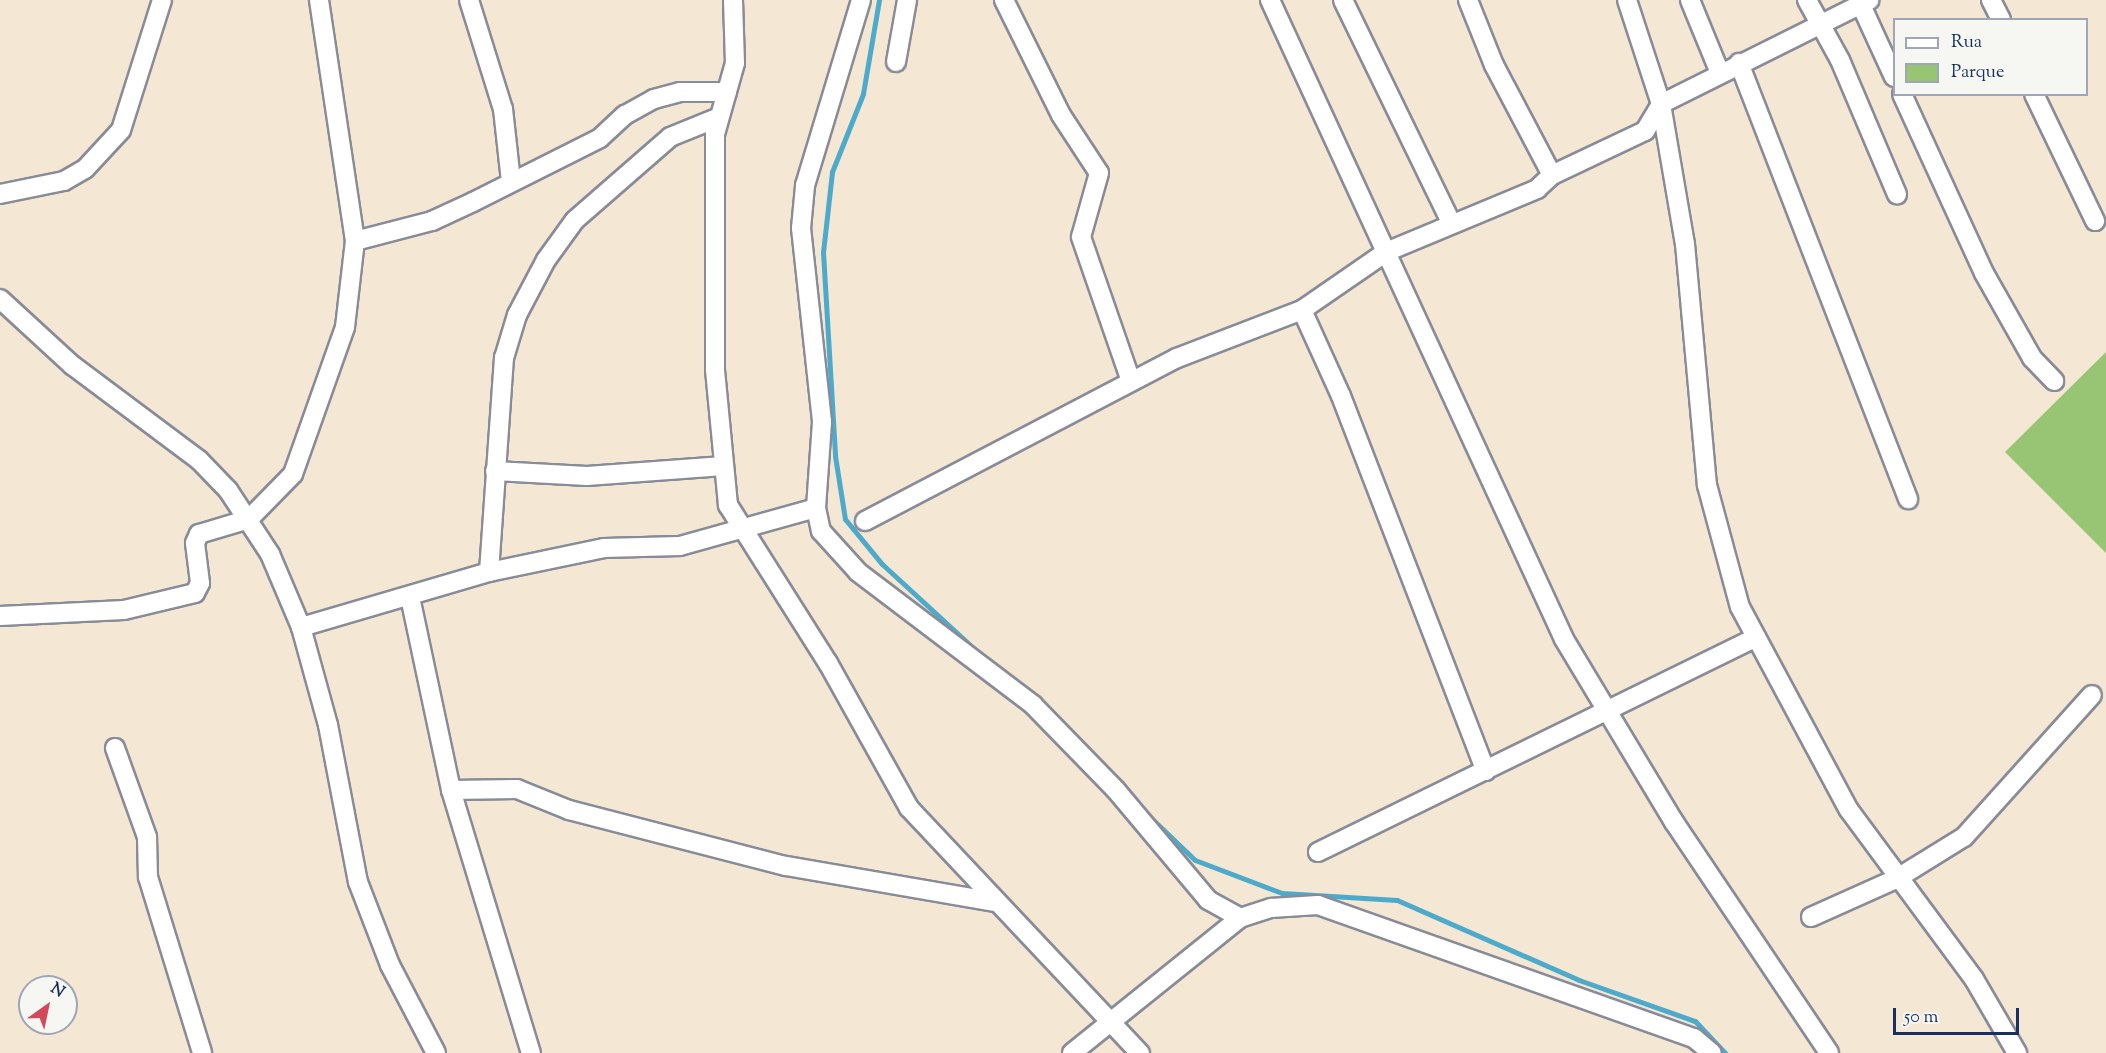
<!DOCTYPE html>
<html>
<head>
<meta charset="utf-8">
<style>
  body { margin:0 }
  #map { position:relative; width:2106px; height:1053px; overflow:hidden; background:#f4e7d3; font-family:"Sorts Mill Goudy",serif }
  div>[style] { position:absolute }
  .green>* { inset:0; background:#97c574 }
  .stream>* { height:5px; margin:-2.5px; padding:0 2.5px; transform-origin:2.5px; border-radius:2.5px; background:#4daacb }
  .roads { filter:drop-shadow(2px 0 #888b98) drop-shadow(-2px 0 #888b98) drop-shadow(0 2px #888b98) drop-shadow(0 -2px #888b98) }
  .minor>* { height:18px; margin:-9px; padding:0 9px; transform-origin:9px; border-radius:9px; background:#fff }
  span { translate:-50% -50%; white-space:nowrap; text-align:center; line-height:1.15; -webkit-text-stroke:4.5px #f6f6f2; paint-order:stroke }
  .legend { position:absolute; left:1893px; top:18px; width:195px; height:78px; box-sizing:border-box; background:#f6f6f2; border:2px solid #9ea6b7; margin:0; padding:8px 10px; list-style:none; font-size:18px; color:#1b2f5e }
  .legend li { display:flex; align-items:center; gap:12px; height:30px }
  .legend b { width:30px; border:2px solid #9ea6b7 }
  .north { position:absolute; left:18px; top:975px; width:60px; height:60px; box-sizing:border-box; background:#f6f6f2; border:2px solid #9ea6b7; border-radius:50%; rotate:33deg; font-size:16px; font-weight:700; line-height:24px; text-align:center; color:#1b2f5e }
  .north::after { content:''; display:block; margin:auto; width:21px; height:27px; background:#d1495b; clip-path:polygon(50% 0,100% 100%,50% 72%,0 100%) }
  .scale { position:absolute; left:1893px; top:1008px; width:126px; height:27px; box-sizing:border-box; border:3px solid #1b2f5e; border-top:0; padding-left:8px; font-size:18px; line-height:21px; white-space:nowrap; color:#1b2f5e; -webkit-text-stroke:4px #f6f6f2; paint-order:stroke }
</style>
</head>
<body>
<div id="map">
  <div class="green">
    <div style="clip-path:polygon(2106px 352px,2106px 553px,2005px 452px)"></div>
  </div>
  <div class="stream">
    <div style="left:879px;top:0;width:95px;rotate:99.7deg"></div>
    <div style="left:863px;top:94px;width:84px;rotate:111.7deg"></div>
    <div style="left:832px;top:172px;width:81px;rotate:96.4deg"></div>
    <div style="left:823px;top:252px;width:204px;rotate:86.6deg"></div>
    <div style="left:835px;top:456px;width:64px;rotate:81deg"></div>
    <div style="left:845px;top:519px;width:58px;rotate:50.6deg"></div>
    <div style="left:882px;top:564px;width:133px;rotate:42.6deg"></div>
    <div style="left:1147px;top:814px;width:66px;rotate:43.8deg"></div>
    <div style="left:1195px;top:860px;width:93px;rotate:20.8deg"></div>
    <div style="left:1282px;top:893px;width:115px;rotate:3.5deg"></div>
    <div style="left:1397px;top:900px;width:199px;rotate:23.7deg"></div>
    <div style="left:1579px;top:980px;width:123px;rotate:19.5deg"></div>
    <div style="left:1695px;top:1021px;width:44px;rotate:46.8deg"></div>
  </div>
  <div class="roads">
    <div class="minor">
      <div style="left:469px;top:0;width:114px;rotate:72.7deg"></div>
      <div style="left:503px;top:109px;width:73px;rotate:83.7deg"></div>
      <div style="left:733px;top:0;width:63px;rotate:88.2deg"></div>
      <div style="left:735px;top:63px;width:74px;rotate:105.7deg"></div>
      <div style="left:715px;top:134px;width:236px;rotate:90deg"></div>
      <div style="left:715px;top:370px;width:136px;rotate:84.5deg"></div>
      <div style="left:728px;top:505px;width:187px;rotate:57.7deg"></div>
      <div style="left:828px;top:663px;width:166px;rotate:60.8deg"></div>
      <div style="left:909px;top:808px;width:337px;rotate:46.7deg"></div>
      <div style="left:861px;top:0;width:194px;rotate:106.8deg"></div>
      <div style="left:805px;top:186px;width:42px;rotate:95.4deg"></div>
      <div style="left:801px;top:228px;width:195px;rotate:83.8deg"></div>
      <div style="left:822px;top:422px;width:86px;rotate:94deg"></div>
      <div style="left:816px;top:508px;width:24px;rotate:78deg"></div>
      <div style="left:821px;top:531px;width:55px;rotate:47.9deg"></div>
      <div style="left:858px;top:572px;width:220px;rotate:37.2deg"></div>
      <div style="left:1033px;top:705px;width:117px;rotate:45.7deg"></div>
      <div style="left:1115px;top:789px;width:145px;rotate:50deg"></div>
      <div style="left:1208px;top:900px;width:37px;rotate:29deg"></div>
      <div style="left:1004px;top:0;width:128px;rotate:63.6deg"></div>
      <div style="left:1061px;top:115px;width:69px;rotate:56.8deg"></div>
      <div style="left:1099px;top:173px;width:66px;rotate:105.7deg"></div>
      <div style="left:1081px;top:237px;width:152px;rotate:70.9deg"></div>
      <div style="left:1270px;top:0;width:703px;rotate:65.29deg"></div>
      <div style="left:1564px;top:639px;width:214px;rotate:59deg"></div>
      <div style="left:1674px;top:822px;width:278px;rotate:56.1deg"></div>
      <div style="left:1343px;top:0;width:247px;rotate:64.1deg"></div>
      <div style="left:1468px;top:0;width:70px;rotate:68.2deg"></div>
      <div style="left:1494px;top:65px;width:124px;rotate:62.2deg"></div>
      <div style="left:1627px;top:0;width:109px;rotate:71.9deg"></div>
      <div style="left:1661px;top:104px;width:142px;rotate:80.3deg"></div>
      <div style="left:1685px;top:244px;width:242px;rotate:84.8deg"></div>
      <div style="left:1707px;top:485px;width:126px;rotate:74.9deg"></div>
      <div style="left:1740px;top:607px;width:230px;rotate:61.8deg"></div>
      <div style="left:1849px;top:810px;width:210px;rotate:53.5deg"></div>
      <div style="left:1974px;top:979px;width:86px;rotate:59.8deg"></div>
      <div style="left:1690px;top:0;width:79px;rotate:67.7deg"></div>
      <div style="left:1807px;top:0;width:68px;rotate:61.2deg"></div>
      <div style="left:1840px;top:60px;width:146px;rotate:67deg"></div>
      <div style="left:1991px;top:0;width:22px;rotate:63deg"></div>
      <div style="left:1861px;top:5px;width:79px;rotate:65.4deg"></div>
      <div style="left:896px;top:62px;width:63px;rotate:-79.9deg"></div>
      <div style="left:1739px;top:63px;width:468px;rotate:68.8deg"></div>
      <div style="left:1902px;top:94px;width:197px;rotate:65.4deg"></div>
      <div style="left:1984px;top:273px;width:98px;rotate:60.5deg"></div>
      <div style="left:2032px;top:358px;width:32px;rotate:46deg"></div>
      <div style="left:2034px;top:94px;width:141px;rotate:64.3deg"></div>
      <div style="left:0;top:194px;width:65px;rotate:-11.5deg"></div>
      <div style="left:64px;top:181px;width:24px;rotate:-30deg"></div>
      <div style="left:85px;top:169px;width:53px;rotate:-47.3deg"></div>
      <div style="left:121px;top:130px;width:136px;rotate:-72.5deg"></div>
      <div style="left:355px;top:241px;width:80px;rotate:-14.6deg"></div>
      <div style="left:432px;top:221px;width:45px;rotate:-24.9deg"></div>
      <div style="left:473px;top:202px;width:142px;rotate:-26.7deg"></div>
      <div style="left:600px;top:138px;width:34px;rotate:-43deg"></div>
      <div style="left:625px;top:115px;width:33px;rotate:-29deg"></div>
      <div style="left:654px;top:99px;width:27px;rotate:-15deg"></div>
      <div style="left:680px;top:92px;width:47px"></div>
      <div style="left:0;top:299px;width:98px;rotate:42.5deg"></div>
      <div style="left:72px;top:365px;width:159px;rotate:36.8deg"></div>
      <div style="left:199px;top:460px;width:42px;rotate:46deg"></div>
      <div style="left:228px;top:490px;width:77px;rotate:56.7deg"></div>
      <div style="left:270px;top:554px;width:79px;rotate:67deg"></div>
      <div style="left:301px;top:627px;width:102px;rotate:74.6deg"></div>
      <div style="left:328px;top:725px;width:160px;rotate:79.2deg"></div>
      <div style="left:358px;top:882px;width:89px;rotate:68.9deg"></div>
      <div style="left:390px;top:965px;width:99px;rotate:62.4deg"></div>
      <div style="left:1302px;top:310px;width:94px;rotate:65.6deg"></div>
      <div style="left:1341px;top:396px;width:402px;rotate:68.9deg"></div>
      <div style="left:495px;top:471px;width:92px;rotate:3.1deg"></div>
      <div style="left:587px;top:476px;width:137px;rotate:-4.2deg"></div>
      <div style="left:865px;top:521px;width:352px;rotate:-27.6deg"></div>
      <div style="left:1177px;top:358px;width:134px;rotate:-21deg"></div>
      <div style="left:1302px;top:310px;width:102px;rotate:-34.6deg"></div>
      <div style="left:1386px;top:252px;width:164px;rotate:-22.6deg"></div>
      <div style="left:1537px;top:189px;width:21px;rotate:-43deg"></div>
      <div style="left:1552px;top:175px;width:103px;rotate:-25.3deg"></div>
      <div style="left:1645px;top:131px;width:31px;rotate:-59deg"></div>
      <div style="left:1661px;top:104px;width:233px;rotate:-26.5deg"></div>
      <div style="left:489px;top:572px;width:215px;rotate:-86deg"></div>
      <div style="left:504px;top:358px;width:45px;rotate:-73.2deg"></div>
      <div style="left:517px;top:315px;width:62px;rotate:-62.2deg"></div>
      <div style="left:546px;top:260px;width:49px;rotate:-54.1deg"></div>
      <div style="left:575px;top:220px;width:126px;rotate:-41.1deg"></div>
      <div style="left:670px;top:137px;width:51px;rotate:-22deg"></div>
      <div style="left:410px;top:597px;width:197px;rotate:78deg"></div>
      <div style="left:451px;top:790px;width:275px;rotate:73.1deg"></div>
      <div style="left:0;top:616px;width:124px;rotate:-2.8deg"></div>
      <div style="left:124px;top:610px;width:73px;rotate:-13.5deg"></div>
      <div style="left:195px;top:593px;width:11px;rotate:-63deg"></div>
      <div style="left:200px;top:583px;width:40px;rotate:-97.1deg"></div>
      <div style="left:195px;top:543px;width:10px;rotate:-66deg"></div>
      <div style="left:199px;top:534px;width:52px;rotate:-16.7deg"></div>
      <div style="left:249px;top:519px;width:63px;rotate:-45.6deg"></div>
      <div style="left:293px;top:474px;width:156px;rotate:-70.5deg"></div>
      <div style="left:345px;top:327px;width:87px;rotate:-83.4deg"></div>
      <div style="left:355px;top:241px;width:244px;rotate:-98.5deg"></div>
      <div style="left:301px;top:627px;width:196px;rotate:-16.3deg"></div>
      <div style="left:489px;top:572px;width:117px;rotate:-11.8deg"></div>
      <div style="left:604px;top:548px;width:76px;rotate:-1.5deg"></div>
      <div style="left:680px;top:546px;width:141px;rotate:-15.6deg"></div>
      <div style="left:115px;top:748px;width:95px;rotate:70.2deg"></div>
      <div style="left:147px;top:837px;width:40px;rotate:88.6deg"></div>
      <div style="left:148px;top:877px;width:184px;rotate:72.9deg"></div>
      <div style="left:451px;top:790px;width:66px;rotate:-0.9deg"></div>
      <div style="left:517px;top:789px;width:56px;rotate:22deg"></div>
      <div style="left:569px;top:810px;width:224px;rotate:14.5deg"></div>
      <div style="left:786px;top:866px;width:211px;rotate:9.8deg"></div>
      <div style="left:1318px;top:852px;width:487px;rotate:-26.1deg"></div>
      <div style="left:1811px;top:917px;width:93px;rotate:-24.1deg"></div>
      <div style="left:1896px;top:879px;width:80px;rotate:-31.7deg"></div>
      <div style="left:1964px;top:837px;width:191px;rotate:-48deg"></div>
      <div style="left:1072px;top:1053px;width:216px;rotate:-38.8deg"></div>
      <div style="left:1240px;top:918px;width:33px;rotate:-18deg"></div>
      <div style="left:1271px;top:908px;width:47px;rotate:-3.7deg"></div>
      <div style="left:1318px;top:905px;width:399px;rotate:19.5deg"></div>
      <div style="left:1694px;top:1038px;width:23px;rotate:40deg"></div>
    </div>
  </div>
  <ul class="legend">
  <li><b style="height:8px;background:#fff"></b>Rua</li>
  <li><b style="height:16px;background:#97c574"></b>Parque</li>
  </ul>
  <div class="north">N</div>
  <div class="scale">50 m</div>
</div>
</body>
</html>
